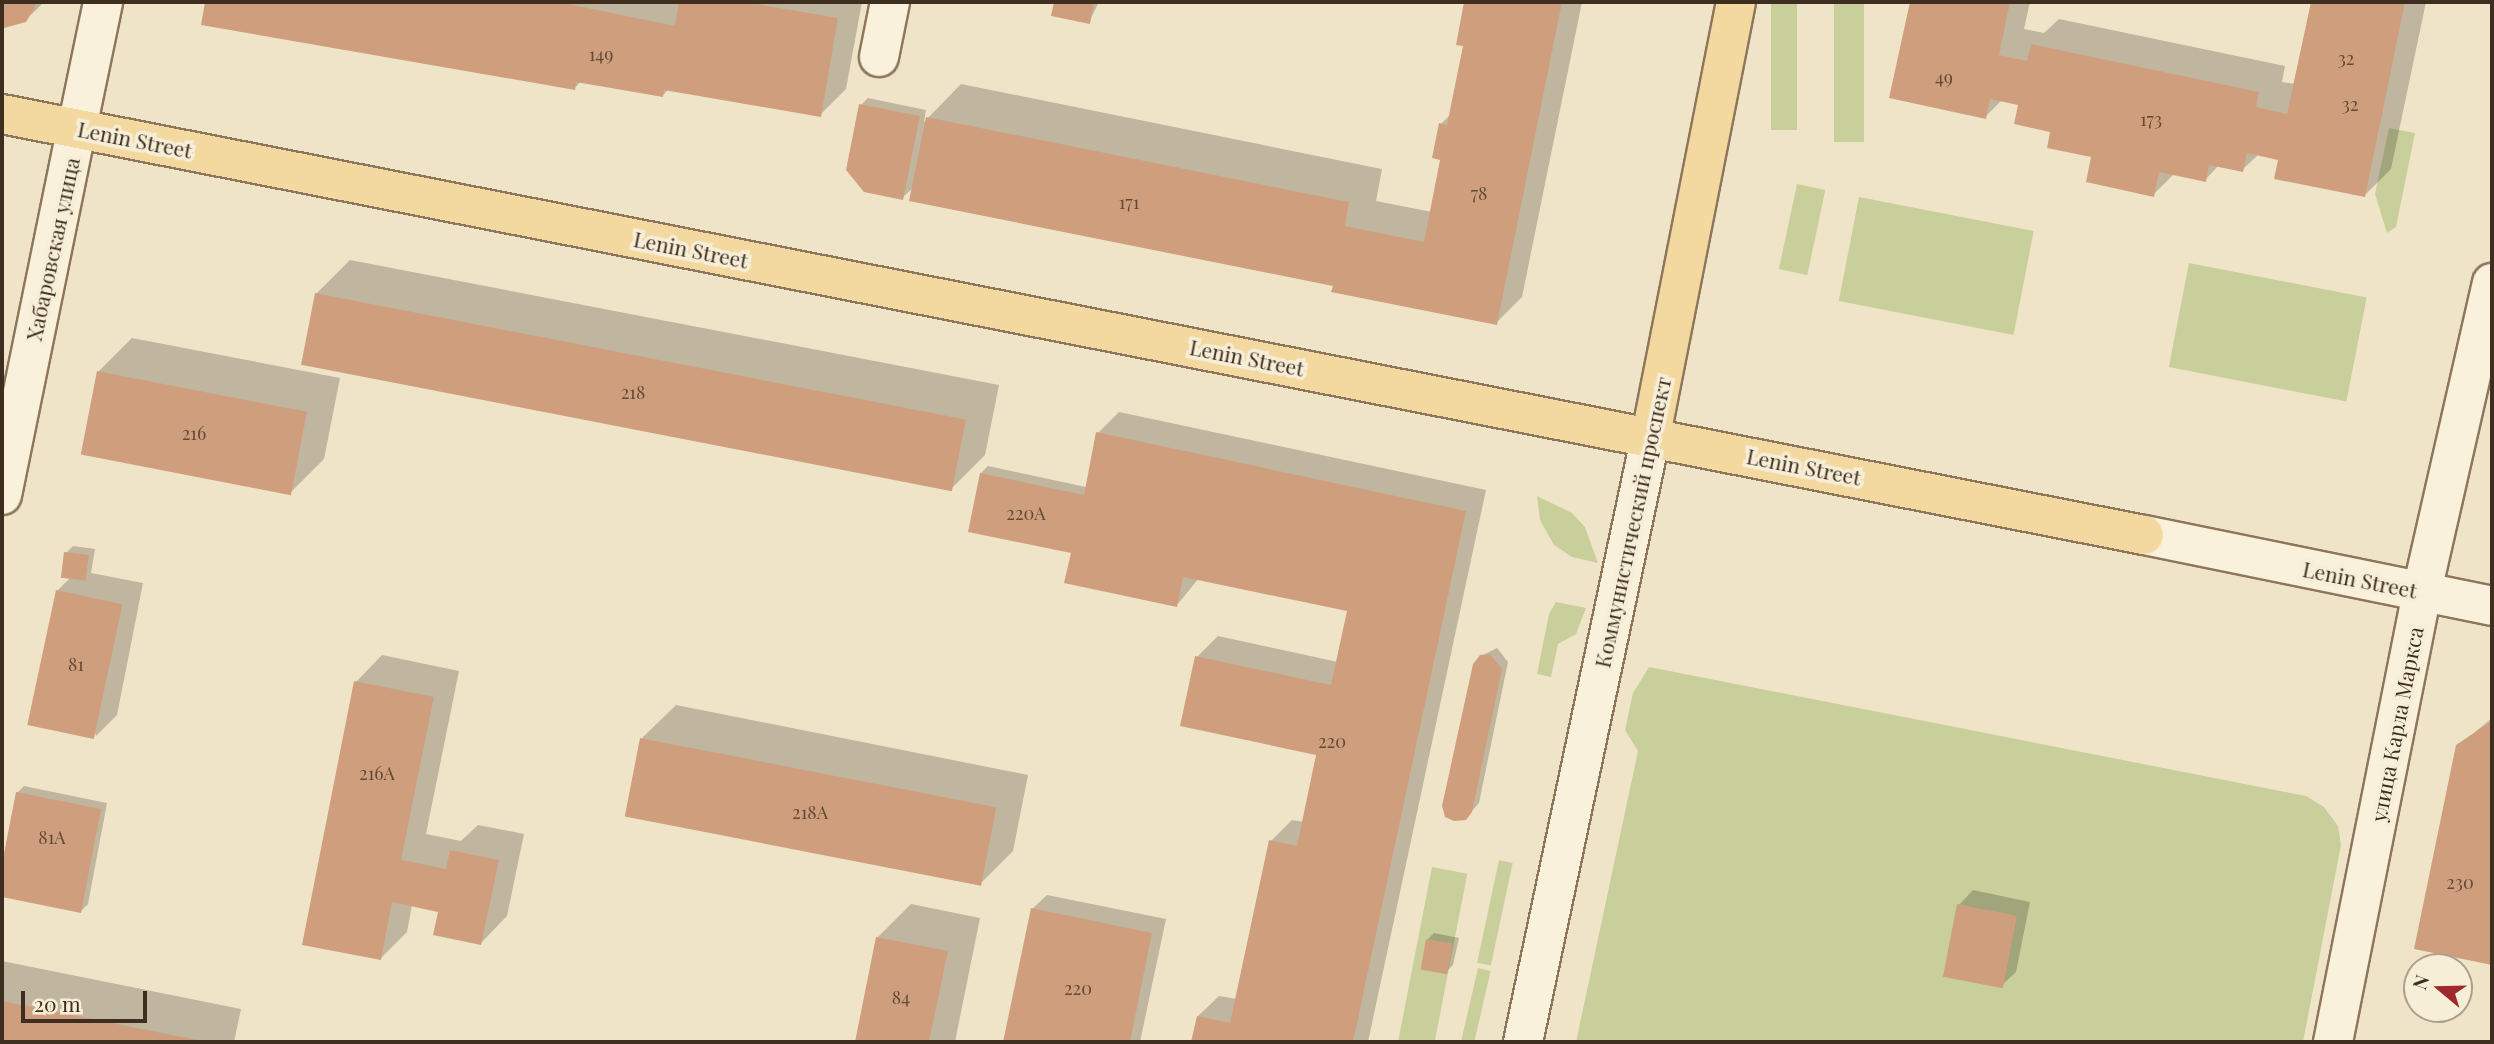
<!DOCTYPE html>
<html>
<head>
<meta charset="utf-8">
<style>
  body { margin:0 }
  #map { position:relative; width:2494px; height:1044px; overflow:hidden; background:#f0e4c8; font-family:"Playfair Display",serif }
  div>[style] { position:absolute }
  .green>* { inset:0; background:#c9cf9b; transform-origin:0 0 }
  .shadow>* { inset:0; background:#0003 }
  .building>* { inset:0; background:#cf9f7d; transform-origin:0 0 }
  .roads { filter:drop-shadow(2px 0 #8d765c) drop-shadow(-2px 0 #8d765c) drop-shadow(0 2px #8d765c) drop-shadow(0 -2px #8d765c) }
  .street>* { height:38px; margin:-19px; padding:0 19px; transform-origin:19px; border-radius:19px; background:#faf1dc }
  .secondary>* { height:38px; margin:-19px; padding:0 19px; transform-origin:19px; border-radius:19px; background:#faf1dc }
  .primary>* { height:38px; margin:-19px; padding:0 19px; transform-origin:19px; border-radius:19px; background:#f3d9a0 }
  span { translate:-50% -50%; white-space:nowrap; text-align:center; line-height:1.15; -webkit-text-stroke:7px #f7eed8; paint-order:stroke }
  .number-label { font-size:18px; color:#624a37 }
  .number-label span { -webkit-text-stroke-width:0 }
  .street-label { font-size:21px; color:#3d2e20 }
  .frame { position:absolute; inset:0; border:4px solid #3d2e20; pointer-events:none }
  .north { position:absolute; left:2403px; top:953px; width:70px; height:70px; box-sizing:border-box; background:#f7eed8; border:2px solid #ada18e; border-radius:50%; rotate:289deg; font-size:19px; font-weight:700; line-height:28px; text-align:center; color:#3d2e20 }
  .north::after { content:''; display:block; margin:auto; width:24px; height:32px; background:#9e2a2b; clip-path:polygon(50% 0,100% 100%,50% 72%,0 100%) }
  .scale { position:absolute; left:21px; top:991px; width:126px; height:32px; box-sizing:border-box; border:4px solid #3d2e20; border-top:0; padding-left:9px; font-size:21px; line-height:24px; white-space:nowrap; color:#3d2e20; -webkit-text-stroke:5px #f7eed8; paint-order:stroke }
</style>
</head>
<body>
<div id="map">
  <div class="green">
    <div style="left:1771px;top:2px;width:26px;height:128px"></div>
    <div style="left:1834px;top:2px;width:30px;height:140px"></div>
    <div style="clip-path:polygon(2389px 128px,2415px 133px,2396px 227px,2387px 233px,2375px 194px)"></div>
    <div style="left:1797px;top:184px;width:29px;height:87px;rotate:12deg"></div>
    <div style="left:1859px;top:197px;width:178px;height:106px;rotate:11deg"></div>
    <div style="left:2189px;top:263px;width:181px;height:106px;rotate:11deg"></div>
    <div style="clip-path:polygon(1537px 496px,1572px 513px,1585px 527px,1598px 563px,1572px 557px,1554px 545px,1540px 520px)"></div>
    <div style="clip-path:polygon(1556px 602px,1586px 608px,1576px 634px,1558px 644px,1551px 677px,1537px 674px,1549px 614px)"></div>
    <div style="clip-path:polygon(1649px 667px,2306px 796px,2324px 807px,2338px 826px,2341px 845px,2303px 1042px,1576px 1042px,1638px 751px,1625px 730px,1633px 693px)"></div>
    <div style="left:1499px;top:860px;width:14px;height:105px;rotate:12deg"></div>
    <div style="left:1432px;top:867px;width:36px;height:179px;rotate:11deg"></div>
    <div style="left:1478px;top:968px;width:13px;height:76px;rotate:13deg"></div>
  </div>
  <div class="shadow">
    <div style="clip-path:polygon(2px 2px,44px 2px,32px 14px,4px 27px)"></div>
    <div style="clip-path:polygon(207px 2px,862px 2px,846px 89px,820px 115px,669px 89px,662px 96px,581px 81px,575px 88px,203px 23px)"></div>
    <div style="clip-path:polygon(1056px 2px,1099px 2px,1089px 22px,1053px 15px)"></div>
    <div style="clip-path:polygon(1466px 2px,1582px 2px,1522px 297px,1496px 323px,914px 187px,902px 198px,861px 105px,868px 98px,926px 110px,924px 122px,961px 84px,1382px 169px,1376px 201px,1432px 212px,1442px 159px,1441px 124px,1452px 113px,1465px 45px,1458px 43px)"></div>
    <div style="clip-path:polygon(1911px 2px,2030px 2px,2024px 29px,2044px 33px,2059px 19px,2285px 66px,2282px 82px,2295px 84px,2313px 2px,2426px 2px,2391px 169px,2364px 196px,2280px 158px,2259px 154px,2242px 170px,2219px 165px,2205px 180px,2175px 173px,2153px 195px,2052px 131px,2020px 103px,2002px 100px,1985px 117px,1891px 97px)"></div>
    <div style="clip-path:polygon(350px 260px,999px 385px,985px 455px,951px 489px,316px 294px)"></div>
    <div style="clip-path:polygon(132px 338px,340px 378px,324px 459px,290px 493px,98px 372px)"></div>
    <div style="clip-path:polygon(1119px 412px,1486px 490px,1368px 1042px,1193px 1042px,1198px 1016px,1219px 996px,1237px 999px,1271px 841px,1292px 820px,1304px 822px,1318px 754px,1197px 657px,1218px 636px,1338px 662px,1349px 610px,1199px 578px,1177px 605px,1073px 552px,981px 473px,988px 466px,1086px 487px,1098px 433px)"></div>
    <div style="clip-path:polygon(73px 546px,95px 549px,91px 573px,143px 583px,117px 715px,96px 736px,57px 591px,70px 578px,66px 553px)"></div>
    <div style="clip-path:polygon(1497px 648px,1508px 662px,1479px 803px,1465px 819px,1481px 656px)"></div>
    <div style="clip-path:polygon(382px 655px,459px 671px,426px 834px,461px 841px,478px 825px,524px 834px,507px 916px,481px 943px,440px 910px,412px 905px,407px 932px,381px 958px,356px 682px)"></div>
    <div style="clip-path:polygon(676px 705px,1028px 775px,1013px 851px,979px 885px,626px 815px,642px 738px)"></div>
    <div style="clip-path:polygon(2492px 718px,2492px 963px,2416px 947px,2458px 746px)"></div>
    <div style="clip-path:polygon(24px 786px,107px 803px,88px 904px,81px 911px,2px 896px,17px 793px)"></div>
    <div style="clip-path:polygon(1973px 890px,2030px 902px,2016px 972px,2001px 986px,1959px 905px)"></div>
    <div style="clip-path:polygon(1047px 895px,1166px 919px,1140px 1042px,1005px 1042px,1032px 909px)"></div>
    <div style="clip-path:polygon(911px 904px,980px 918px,955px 1042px,856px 1042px,878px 937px)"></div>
    <div style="clip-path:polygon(1434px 933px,1459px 938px,1453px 965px,1446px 972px,1427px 940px)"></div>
    <div style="clip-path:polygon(2px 961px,241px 1009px,234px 1042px,2px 1042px)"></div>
  </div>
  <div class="building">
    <div style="clip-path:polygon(2px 2px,38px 2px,26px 22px,4px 28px)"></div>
    <div style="clip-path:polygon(205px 2px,559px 2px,675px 26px,679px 2px,745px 2px,838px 18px,821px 117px,664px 90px,663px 97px,576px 82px,575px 90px,201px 25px)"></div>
    <div style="clip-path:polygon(1054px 2px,1094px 2px,1090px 24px,1051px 16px)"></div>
    <div style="clip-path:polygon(1464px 2px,1562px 2px,1497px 325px,1331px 292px,1333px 286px,909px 201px,926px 117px,1349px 202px,1345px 226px,1424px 242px,1440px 160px,1432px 158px,1439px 123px,1447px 125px,1463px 46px,1456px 45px)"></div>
    <div style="clip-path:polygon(1910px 2px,2010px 2px,1999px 55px,2027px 61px,2031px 44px,2259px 92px,2256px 107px,2287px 114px,2311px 2px,2405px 2px,2365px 197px,2274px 179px,2278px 160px,2247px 153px,2243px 172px,2209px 165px,2206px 182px,2159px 172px,2154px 197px,2086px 182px,2091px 157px,2047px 148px,2050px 132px,2014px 124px,2018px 105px,1990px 99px,1986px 119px,1889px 98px)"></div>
    <div style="clip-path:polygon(859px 104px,920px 116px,903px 200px,864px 192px,846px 170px)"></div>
    <div style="left:315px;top:293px;width:663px;height:73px;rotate:11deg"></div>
    <div style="left:97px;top:371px;width:214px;height:85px;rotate:11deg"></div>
    <div style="clip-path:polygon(1096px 432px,1466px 511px,1353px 1042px,1191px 1042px,1197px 1016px,1230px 1023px,1269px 840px,1297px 846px,1316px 755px,1180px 726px,1195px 656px,1331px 685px,1347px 611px,1183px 577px,1177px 607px,1064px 583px,1071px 553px,968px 532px,980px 473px,1084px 495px)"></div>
    <div style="left:64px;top:552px;width:25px;height:26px;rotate:7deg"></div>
    <div style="left:56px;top:590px;width:68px;height:138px;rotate:12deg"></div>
    <div style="clip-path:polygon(1490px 654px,1502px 669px,1472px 812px,1466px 820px,1454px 821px,1445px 817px,1442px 806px,1473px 664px,1480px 655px)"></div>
    <div style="clip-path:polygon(354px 681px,434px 697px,401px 860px,446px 869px,450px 850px,499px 860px,481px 945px,433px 935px,438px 912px,392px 902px,381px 960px,302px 945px)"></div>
    <div style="clip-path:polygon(2492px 721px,2492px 965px,2414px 949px,2456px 745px)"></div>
    <div style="left:640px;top:738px;width:363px;height:80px;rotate:11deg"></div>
    <div style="clip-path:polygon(16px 792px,101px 809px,81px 913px,2px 897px,2px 864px)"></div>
    <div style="left:1957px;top:904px;width:61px;height:74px;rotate:11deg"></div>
    <div style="clip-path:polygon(1031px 908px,1152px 933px,1130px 1042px,1003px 1042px)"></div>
    <div style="clip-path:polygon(876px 937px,948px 951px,929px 1042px,855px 1042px)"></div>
    <div style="left:1426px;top:939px;width:27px;height:31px;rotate:10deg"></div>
    <div style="clip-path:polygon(2px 1001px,202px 1041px,201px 1042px,2px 1042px)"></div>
  </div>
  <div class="roads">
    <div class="street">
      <div style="left:879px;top:57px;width:56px;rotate:-78.7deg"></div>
      <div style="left:2px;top:495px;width:375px;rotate:-78.5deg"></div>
    </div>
    <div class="secondary">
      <div style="left:77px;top:128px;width:129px;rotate:-78.3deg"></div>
      <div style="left:2144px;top:535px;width:355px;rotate:11.5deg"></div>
      <div style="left:1523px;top:1042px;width:620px;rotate:-78.09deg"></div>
      <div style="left:2333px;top:1042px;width:460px;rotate:-78.8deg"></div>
      <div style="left:2422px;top:591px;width:316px;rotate:-77.2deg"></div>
    </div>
    <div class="primary">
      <div style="left:2px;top:114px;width:2183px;rotate:11.12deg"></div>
      <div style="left:1651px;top:435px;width:441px;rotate:-78.9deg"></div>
    </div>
  </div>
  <div class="number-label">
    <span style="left:601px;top:54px">149</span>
    <span style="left:2346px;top:58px">32</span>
    <span style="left:1944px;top:77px">49</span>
    <span style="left:2350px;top:104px">32</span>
    <span style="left:2151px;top:119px">173</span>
    <span style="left:1479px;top:193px">78</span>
    <span style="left:1129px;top:202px">171</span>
    <span style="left:633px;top:392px">218</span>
    <span style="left:194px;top:433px">216</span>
    <span style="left:1026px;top:513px">220А</span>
    <span style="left:76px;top:664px">81</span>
    <span style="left:1332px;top:741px">220</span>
    <span style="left:377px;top:773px">216А</span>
    <span style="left:810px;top:812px">218А</span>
    <span style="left:52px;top:837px">81А</span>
    <span style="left:2460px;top:882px">230</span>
    <span style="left:1078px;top:988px">220</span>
    <span style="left:901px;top:997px">84</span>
  </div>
  <div class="street-label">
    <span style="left:135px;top:139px;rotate:11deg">Lenin Street</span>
    <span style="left:52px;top:249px;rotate:-78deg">Хабаровская улица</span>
    <span style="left:691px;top:249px;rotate:11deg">Lenin Street</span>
    <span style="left:1247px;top:357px;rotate:11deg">Lenin Street</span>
    <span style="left:1804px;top:466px;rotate:11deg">Lenin Street</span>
    <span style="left:1632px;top:522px;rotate:-78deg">Коммунистический проспект</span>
    <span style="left:2360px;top:579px;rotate:11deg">Lenin Street</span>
    <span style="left:2396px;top:724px;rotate:-79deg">улица Карла Маркса</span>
  </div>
  <div class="frame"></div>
  <div class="north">N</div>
  <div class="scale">20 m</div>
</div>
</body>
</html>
